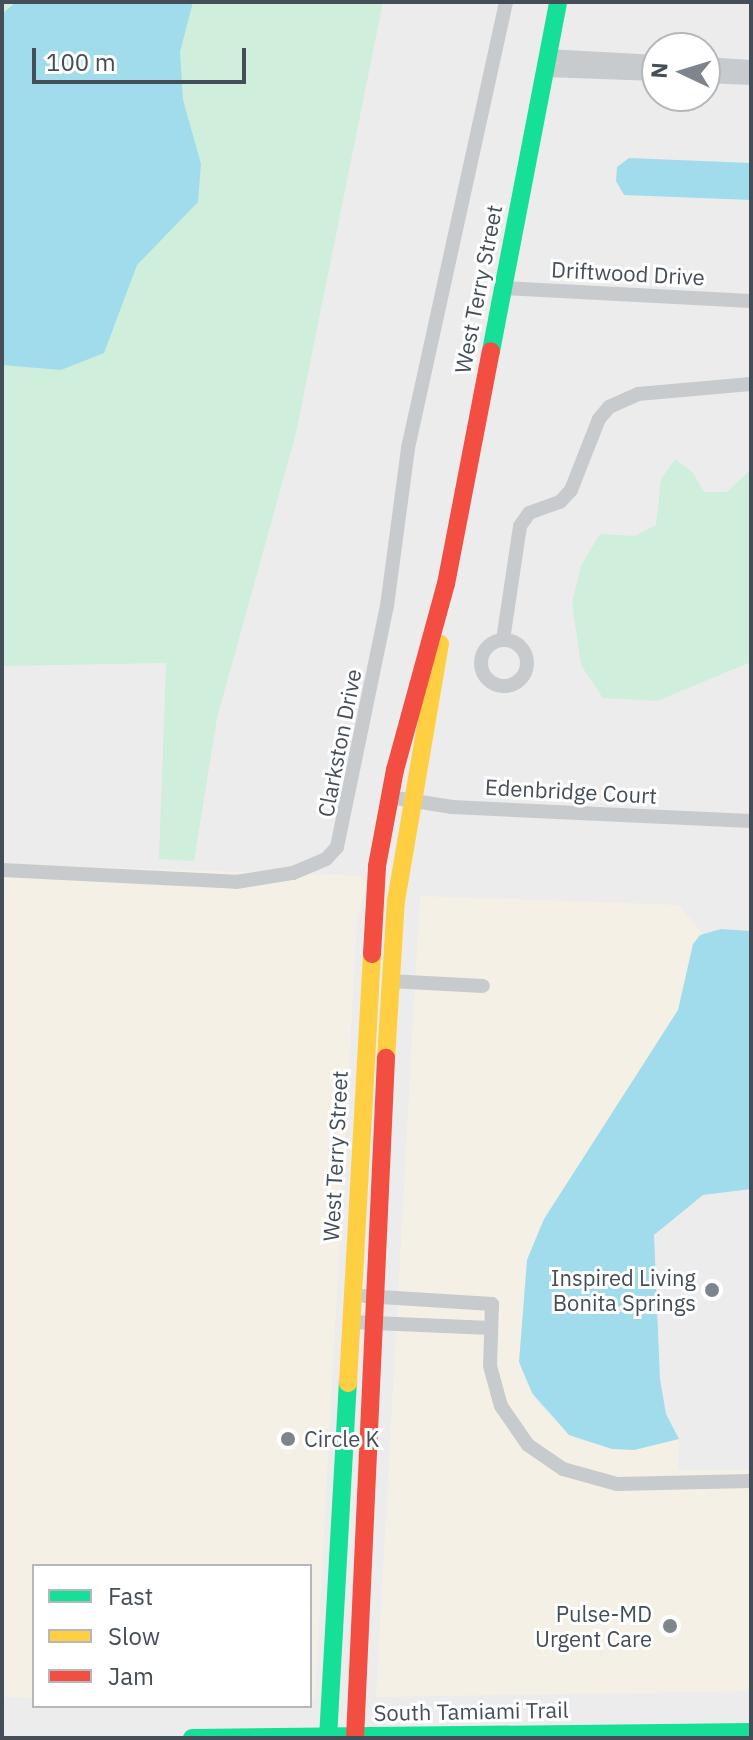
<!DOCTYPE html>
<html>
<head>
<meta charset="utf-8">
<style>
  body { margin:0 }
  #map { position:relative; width:753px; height:1740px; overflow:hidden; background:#edecec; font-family:"IBM Plex Sans",sans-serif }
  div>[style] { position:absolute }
  .commercial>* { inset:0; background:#f5f0e6 }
  .green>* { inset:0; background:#cfeedb }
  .water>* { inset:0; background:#a1dced }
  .street>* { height:14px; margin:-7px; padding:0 7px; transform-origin:7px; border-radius:7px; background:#c8cbcd }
  .street>.ring { margin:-7px; padding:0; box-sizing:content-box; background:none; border:14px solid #c8cbcd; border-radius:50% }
  .fast>* { height:18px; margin:-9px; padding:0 9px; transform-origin:9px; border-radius:9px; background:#16e098 }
  .slow>* { height:18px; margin:-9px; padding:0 9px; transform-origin:9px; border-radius:9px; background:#ffcf43 }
  .jam>* { height:18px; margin:-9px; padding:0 9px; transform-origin:9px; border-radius:9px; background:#f24e42 }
  .dots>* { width:22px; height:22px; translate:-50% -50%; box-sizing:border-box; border:4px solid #fff; border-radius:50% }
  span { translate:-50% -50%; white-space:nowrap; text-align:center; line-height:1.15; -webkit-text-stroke:6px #fff; paint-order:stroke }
  .street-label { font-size:22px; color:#434e59 }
  .poi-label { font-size:22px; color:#434e59 }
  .right { translate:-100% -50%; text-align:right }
  .left { translate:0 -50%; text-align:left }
  .frame { position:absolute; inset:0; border:4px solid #434e59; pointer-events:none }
  .legend { position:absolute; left:32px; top:1564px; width:280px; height:144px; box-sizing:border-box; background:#fff; border:2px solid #b4b8bd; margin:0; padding:10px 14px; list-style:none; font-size:24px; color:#434e59 }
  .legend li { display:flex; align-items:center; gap:16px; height:40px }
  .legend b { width:40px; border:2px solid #b4b8bd }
  .north { position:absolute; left:641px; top:32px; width:80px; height:80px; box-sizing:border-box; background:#fff; border:2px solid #b4b8bd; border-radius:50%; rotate:274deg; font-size:22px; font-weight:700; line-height:32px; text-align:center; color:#434e59 }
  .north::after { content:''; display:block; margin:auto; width:28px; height:36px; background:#7e858c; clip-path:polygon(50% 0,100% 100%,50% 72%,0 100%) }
  .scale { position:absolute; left:32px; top:48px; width:214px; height:36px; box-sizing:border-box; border:4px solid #434e59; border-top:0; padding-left:10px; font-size:24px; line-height:28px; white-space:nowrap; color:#434e59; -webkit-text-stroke:6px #fff; paint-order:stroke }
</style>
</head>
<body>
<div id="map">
  <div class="commercial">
    <div style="clip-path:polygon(2px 864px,360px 876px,367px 884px,357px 919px,315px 1698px,310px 1698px,310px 1566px,34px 1566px,34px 1698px,2px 1697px)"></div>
    <div style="clip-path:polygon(420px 896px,678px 905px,703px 934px,693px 944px,678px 1010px,539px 1228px,527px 1260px,519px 1362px,537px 1403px,578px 1440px,634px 1450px,679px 1439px,678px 1470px,751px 1470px,751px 1691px,376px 1697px)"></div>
  </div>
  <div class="green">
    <div style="clip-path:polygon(2px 2px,383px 2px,296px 433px,217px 718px,194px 861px,159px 859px,166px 663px,2px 666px)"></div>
    <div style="clip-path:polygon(675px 459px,693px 473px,704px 492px,727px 492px,751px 469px,751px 662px,657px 701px,603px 698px,581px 665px,572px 603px,581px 566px,600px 534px,635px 536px,656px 525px,661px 479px)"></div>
  </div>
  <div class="water">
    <div style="clip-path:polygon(16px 2px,193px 2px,180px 52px,183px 100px,201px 164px,198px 202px,137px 265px,104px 353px,61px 370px,2px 365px,2px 14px)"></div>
    <div style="clip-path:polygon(629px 158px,751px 163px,751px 200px,624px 195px,616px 181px,617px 167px)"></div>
    <div style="clip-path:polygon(721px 929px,751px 931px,751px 1189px,703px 1195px,654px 1235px,660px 1379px,666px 1414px,679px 1439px,634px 1450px,612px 1449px,569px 1435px,532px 1393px,519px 1362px,527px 1260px,544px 1219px,678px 1010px,693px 944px,700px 935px)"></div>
  </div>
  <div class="street">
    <div style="left:547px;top:56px;width:110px;rotate:3.1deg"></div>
    <div style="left:705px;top:64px;width:46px;rotate:3.7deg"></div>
    <div style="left:544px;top:70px;width:113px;rotate:2deg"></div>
    <div style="left:705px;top:76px;width:46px;rotate:2.5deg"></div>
    <div style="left:503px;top:288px;width:248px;rotate:3deg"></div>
    <div style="left:503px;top:640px;width:115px;rotate:-81.5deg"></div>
    <div style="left:520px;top:526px;width:16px;rotate:-55deg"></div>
    <div style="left:529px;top:513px;width:33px;rotate:-20deg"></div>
    <div style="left:560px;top:502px;width:16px;rotate:-47deg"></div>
    <div style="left:571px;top:490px;width:76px;rotate:-68.5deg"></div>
    <div style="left:599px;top:419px;width:16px;rotate:-50deg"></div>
    <div style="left:609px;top:407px;width:32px;rotate:-24deg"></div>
    <div style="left:638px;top:394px;width:113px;rotate:-5.1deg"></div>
    <div class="ring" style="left:481px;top:640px;width:32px;height:32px"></div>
    <div style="left:389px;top:797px;width:64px;rotate:9deg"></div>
    <div style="left:452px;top:807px;width:299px;rotate:2.7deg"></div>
    <div style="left:2px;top:870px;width:234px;rotate:2.9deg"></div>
    <div style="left:236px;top:882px;width:58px;rotate:-9deg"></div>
    <div style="left:293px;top:873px;width:36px;rotate:-23deg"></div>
    <div style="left:326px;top:859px;width:16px;rotate:-47deg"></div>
    <div style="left:337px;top:847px;width:246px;rotate:-78.3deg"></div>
    <div style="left:387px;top:606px;width:159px;rotate:-82.4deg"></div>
    <div style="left:408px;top:448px;width:457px;rotate:-77.6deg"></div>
    <div style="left:389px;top:981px;width:94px;rotate:3deg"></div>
    <div style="left:365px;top:1296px;width:127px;rotate:3.6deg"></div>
    <div style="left:492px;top:1304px;width:62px;rotate:91.8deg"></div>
    <div style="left:490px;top:1366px;width:41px;rotate:74.6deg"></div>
    <div style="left:501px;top:1406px;width:47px;rotate:55.3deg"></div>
    <div style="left:528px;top:1445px;width:42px;rotate:34.4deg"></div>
    <div style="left:563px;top:1469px;width:56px;rotate:15.5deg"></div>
    <div style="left:617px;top:1484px;width:134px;rotate:-1.3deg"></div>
    <div style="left:350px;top:1322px;width:141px;rotate:2.4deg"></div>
  </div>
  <div class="fast">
    <div style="left:491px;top:351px;width:355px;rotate:-79.1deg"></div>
    <div style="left:192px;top:1738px;width:559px;rotate:-0.61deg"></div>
    <div style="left:328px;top:1738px;width:356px;rotate:-86.8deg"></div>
  </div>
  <div class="slow">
    <div style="left:386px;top:1058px;width:157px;rotate:-86.4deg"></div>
    <div style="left:396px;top:901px;width:261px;rotate:-80.3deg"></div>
    <div style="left:348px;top:1383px;width:430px;rotate:-86.8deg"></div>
  </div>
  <div class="jam">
    <div style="left:372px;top:954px;width:88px;rotate:-86.7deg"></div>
    <div style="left:377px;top:866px;width:98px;rotate:-79.4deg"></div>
    <div style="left:395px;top:770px;width:193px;rotate:-74.7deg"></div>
    <div style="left:446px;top:584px;width:237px;rotate:-79.1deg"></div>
    <div style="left:355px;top:1738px;width:681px;rotate:-87.39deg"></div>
  </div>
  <div class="dots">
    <div style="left:712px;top:1290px;background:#7e858c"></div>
    <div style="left:288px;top:1439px;background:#7e858c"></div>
    <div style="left:670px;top:1626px;background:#7e858c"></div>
  </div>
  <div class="street-label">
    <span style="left:628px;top:273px;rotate:3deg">Driftwood Drive</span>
    <span style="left:478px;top:289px;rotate:-79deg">West Terry Street</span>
    <span style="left:339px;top:743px;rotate:-79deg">Clarkston Drive</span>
    <span style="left:571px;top:791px;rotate:3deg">Edenbridge Court</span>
    <span style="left:335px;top:1156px;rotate:-87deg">West Terry Street</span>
    <span style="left:471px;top:1711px;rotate:-1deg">South Tamiami Trail</span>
  </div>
  <div class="poi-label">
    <span class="right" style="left:696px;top:1290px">Inspired Living<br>Bonita Springs</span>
    <span class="left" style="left:304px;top:1439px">Circle K</span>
    <span class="right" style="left:652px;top:1626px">Pulse-MD<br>Urgent Care</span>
  </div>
  <div class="frame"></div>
  <ul class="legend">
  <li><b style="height:10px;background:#16e098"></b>Fast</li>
  <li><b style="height:10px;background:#ffcf43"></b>Slow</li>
  <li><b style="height:10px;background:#f24e42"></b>Jam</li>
  </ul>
  <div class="north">N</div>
  <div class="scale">100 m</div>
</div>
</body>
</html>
